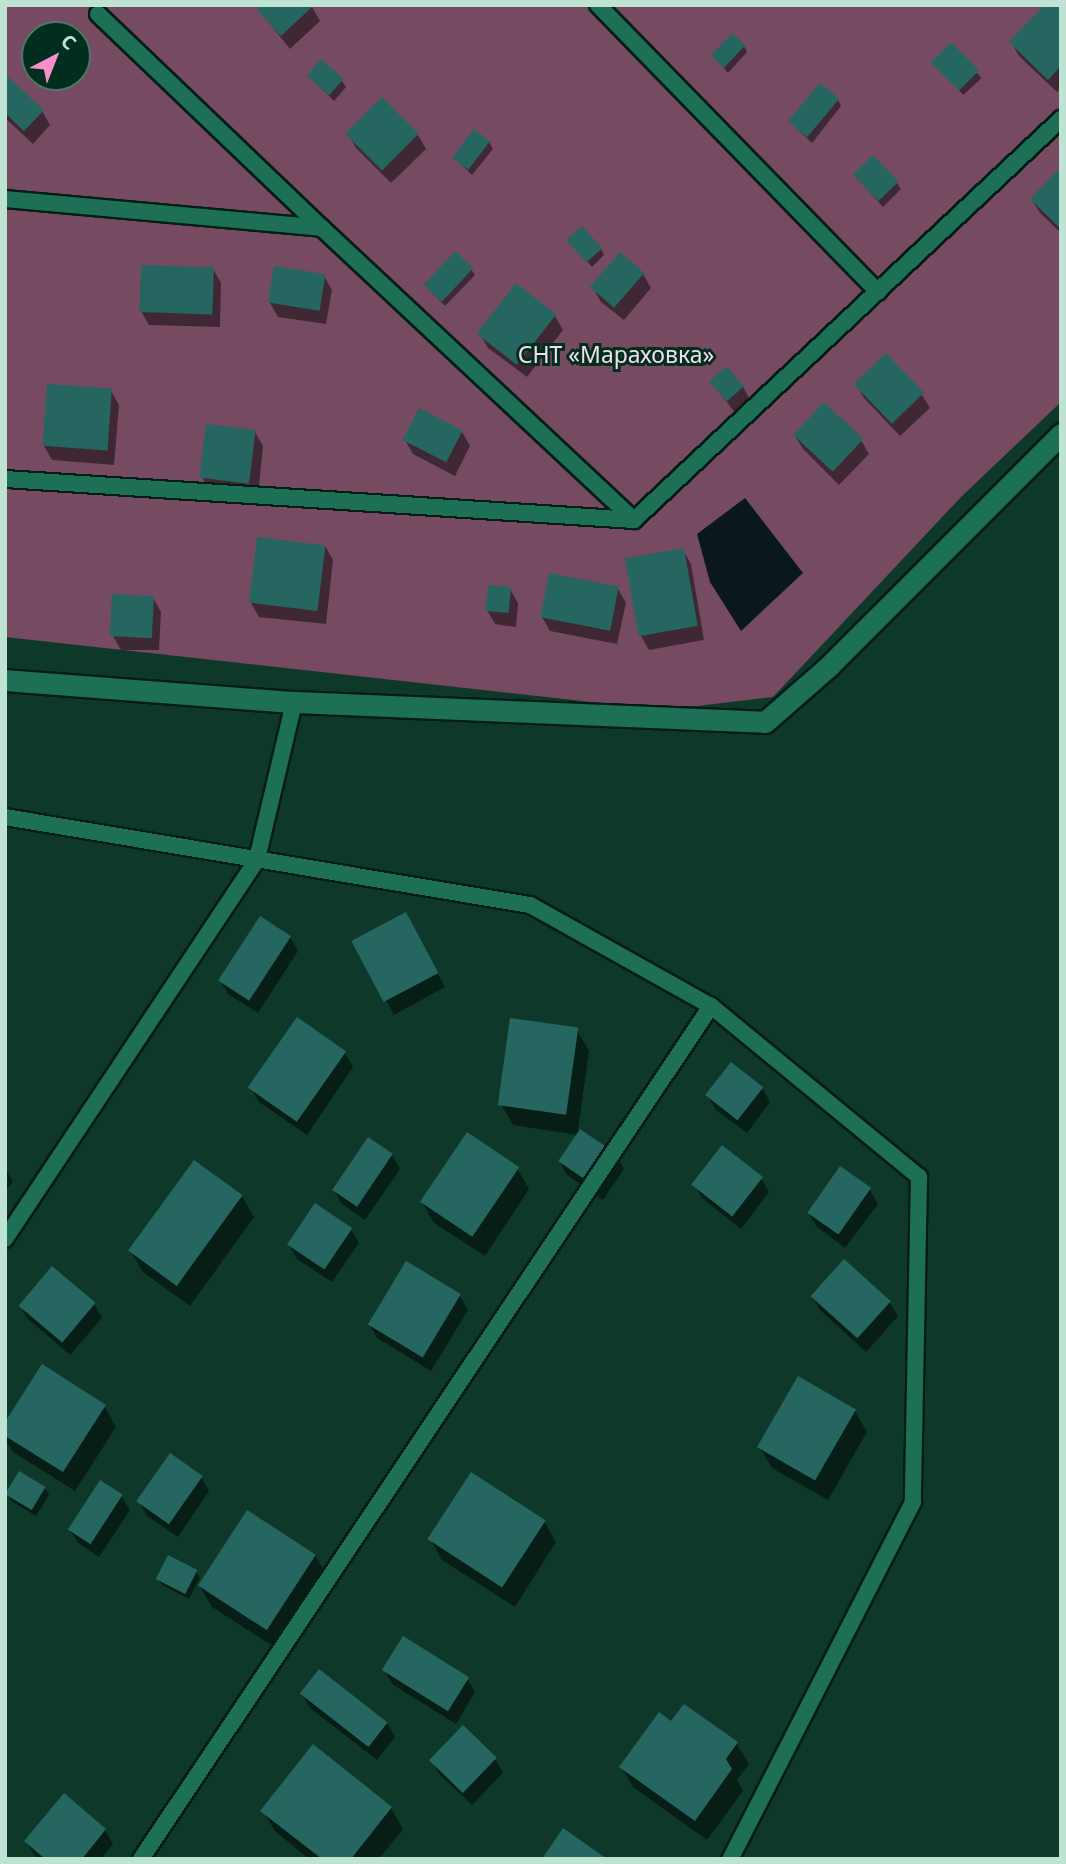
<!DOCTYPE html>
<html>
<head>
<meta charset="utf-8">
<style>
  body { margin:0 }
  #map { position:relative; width:1066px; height:1864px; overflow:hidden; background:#0e392a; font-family:"Noto Sans",sans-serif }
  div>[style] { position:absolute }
  .green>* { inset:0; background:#764b62 }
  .water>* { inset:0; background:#0a181e }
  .shadow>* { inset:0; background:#0007; transform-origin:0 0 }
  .building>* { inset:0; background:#266660; transform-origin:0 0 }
  .roads { filter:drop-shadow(2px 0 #051d15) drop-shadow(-2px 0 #051d15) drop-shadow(0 2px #051d15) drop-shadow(0 -2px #051d15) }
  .lane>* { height:16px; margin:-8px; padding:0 8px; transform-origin:8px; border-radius:8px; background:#1d7055 }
  .street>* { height:21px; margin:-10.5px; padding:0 10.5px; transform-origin:10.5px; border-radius:10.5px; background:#1d7055 }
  span { translate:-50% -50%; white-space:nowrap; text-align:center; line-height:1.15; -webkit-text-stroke:6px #022e20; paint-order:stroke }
  .park-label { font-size:23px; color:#f3dde8 }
  .frame { position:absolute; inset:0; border:7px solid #bee3d2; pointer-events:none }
  .north { position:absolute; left:21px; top:21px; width:70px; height:70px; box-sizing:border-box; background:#022e20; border:2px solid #4d7667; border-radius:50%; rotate:42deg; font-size:19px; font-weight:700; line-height:28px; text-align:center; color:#bee3d2 }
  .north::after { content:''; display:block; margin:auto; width:24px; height:32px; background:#f98fca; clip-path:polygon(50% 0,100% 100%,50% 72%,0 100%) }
</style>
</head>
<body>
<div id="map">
  <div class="green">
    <div style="clip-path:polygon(evenodd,5px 5px,1061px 5px,1061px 402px,961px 497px,773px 697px,663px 710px,5px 637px,5px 5px,35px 35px,77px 35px,77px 77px,35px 77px,35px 35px)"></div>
  </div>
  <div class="water">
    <div style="clip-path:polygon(745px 498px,803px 573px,741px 631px,710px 582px,697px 534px)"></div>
  </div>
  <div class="shadow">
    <div style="clip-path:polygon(311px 5px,320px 21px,290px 49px,260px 11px)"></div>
    <div style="clip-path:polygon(1061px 5px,1061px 88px,1057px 92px,1019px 56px,1011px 42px)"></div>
    <div style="left:951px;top:45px;width:45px;height:25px;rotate:47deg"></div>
    <div style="clip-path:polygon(744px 46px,747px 52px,728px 73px,713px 56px)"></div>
    <div style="clip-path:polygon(308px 75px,342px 81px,346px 87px,334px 101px)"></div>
    <div style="clip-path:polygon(5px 76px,42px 111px,50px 125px,33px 144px,5px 118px)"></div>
    <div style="clip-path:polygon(838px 100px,841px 106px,812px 143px,791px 123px)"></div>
    <div style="clip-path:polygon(348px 134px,418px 135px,426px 149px,391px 183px,356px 148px)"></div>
    <div style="clip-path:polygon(489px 142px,493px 149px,472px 175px,454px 157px)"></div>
    <div style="clip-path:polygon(855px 175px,897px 183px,901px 189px,883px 207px)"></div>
    <div style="clip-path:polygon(1061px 178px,1061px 233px,1040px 213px,1032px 200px)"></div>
    <div style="clip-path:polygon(569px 241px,601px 249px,604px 255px,592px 267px)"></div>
    <div style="clip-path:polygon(213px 269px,221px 283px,220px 327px,149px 325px,141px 311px)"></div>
    <div style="clip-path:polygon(471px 269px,475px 275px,445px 306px,425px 285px)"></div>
    <div style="clip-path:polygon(643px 274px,651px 288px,624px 320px,601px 302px,593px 288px)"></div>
    <div style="clip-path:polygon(324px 276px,332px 290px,326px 324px,278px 317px,270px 303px)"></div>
    <div style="clip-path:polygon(555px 316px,563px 330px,527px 377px,488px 348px,480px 334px)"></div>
    <div style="clip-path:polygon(711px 382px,743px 387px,751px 401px,736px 414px)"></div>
    <div style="clip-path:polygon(856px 384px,922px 395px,930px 408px,900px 436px,864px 398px)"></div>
    <div style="clip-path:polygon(111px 391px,119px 405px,114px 465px,52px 460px,44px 446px)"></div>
    <div style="clip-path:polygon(255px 432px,263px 446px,258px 496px,210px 491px,202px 477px)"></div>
    <div style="clip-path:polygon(462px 432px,470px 446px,455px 476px,413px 454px,405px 440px)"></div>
    <div style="clip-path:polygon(795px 436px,861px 440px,869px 454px,839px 485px,803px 449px)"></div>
    <div style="clip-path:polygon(325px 546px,333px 560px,326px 624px,259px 617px,251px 603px)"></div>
    <div style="clip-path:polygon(683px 550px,691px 564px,704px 640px,649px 650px,641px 636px,627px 559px)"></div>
    <div style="clip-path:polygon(510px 589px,518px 603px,516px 627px,495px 624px,487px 610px)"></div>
    <div style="clip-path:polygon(618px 589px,626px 603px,617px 644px,550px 631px,542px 617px)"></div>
    <div style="clip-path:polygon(153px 598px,161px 612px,159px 650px,121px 650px,113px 636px)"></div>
    <div style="clip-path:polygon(413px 928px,445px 987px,394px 1015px,354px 942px)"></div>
    <div style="clip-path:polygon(290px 937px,298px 951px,258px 1013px,228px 994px,220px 980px)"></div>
    <div style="clip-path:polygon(297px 1020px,345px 1053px,353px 1067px,307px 1135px,259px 1102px,251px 1088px)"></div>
    <div style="clip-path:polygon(577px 1030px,589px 1051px,578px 1130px,616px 1155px,624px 1169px,603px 1200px,567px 1175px,559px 1161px,578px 1135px,513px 1125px,501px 1104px)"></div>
    <div style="clip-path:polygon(762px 1088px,770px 1102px,747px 1133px,716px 1110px,708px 1096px)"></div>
    <div style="clip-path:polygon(392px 1155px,400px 1169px,365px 1220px,342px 1204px,334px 1190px)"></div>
    <div style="clip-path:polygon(5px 1168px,13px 1182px,5px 1191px)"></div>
    <div style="clip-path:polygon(517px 1168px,529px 1189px,485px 1256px,434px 1223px,422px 1202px)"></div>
    <div style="clip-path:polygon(840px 1168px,870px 1190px,878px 1204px,845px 1248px,816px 1226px,808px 1212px)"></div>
    <div style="clip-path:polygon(761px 1178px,769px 1192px,741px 1229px,702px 1198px,694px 1184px)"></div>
    <div style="clip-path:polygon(242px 1196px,254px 1217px,190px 1306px,143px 1272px,131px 1252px)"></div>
    <div style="clip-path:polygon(351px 1229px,359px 1243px,332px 1282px,297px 1259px,289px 1245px)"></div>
    <div style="clip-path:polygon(844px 1261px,890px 1303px,898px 1316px,866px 1352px,820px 1310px,812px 1296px)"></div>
    <div style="clip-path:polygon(460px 1296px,468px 1310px,431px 1371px,377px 1338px,369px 1324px)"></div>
    <div style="clip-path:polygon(94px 1304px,102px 1318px,70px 1355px,28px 1319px,20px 1305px)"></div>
    <div style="clip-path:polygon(104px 1406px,116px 1427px,75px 1491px,13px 1452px,5px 1439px,5px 1425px)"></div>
    <div style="clip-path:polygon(855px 1411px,867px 1432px,828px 1500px,772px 1468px,760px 1448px)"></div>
    <div style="clip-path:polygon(201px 1477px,209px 1491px,178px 1537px,147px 1516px,139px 1502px)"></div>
    <div style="clip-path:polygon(45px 1488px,49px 1495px,36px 1516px,11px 1501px,7px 1494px)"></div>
    <div style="clip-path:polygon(121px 1496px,130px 1510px,99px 1557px,78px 1543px,69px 1529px)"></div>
    <div style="clip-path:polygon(544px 1521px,556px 1542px,515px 1607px,442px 1560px,430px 1539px)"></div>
    <div style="clip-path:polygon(315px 1555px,327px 1575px,279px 1650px,212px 1607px,200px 1587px)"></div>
    <div style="clip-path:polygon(196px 1572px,200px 1578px,189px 1599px,162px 1585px,158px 1579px)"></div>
    <div style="clip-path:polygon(384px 1670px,467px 1678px,475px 1692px,456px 1724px,392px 1684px)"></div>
    <div style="clip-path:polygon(302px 1694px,387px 1723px,395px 1737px,377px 1760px,310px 1708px)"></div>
    <div style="clip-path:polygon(672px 1723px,737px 1744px,749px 1764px,737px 1780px,743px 1791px,707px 1840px,633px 1787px,621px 1767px)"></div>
    <div style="clip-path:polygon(495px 1759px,503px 1773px,472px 1805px,440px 1775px,432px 1761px)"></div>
    <div style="clip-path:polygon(64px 1796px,105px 1830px,113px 1844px,101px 1859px,39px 1859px,34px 1855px,26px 1841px)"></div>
    <div style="clip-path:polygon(391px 1808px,403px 1829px,379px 1859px,309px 1859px,275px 1831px,263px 1811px)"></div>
  </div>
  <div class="building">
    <div style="clip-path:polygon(263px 5px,314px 5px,281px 36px,257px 10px)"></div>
    <div style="clip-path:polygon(1044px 5px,1061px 5px,1061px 66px,1048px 80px,1009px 42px)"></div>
    <div style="left:732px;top:33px;width:18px;height:31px;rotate:43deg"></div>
    <div style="left:951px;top:42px;width:40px;height:29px;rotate:45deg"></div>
    <div style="left:321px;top:59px;width:30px;height:22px;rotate:41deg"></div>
    <div style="clip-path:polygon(5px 74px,44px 110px,24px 131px,5px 113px)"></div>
    <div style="left:820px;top:83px;width:25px;height:50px;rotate:40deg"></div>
    <div style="left:382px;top:97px;width:52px;height:52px;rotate:45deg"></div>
    <div style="left:474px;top:129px;width:20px;height:36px;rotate:37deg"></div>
    <div style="left:873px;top:155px;width:37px;height:28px;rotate:46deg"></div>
    <div style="clip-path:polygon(1057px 171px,1061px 175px,1061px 229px,1030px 199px)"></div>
    <div style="left:582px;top:226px;width:30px;height:21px;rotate:48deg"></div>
    <div style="left:455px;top:251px;width:25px;height:46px;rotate:43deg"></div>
    <div style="left:620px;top:252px;width:32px;height:46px;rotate:41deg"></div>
    <div style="left:141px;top:265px;width:73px;height:47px;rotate:2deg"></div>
    <div style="left:274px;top:266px;width:52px;height:37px;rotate:9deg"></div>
    <div style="left:516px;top:283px;width:51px;height:64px;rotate:38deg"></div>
    <div style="left:886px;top:353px;width:55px;height:45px;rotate:46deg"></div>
    <div style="left:726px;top:366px;width:27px;height:23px;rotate:48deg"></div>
    <div style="left:47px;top:384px;width:65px;height:62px;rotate:4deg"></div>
    <div style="left:824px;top:402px;width:54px;height:45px;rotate:43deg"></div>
    <div style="left:419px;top:408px;width:49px;height:36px;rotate:27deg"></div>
    <div style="left:206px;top:424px;width:50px;height:54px;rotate:7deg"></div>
    <div style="left:257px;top:537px;width:69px;height:66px;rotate:7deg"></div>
    <div style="left:684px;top:548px;width:79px;height:60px;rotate:80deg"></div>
    <div style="left:549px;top:573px;width:71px;height:45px;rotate:11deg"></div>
    <div style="left:488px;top:585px;width:23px;height:26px;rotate:5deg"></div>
    <div style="left:112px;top:594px;width:42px;height:42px;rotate:3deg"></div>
    <div style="left:406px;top:912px;width:69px;height:62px;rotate:62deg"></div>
    <div style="left:260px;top:916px;width:37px;height:77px;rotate:33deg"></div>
    <div style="left:297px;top:1017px;width:60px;height:86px;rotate:35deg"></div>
    <div style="left:510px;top:1018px;width:69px;height:88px;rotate:8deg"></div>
    <div style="left:731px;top:1062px;width:41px;height:42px;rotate:38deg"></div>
    <div style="left:580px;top:1129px;width:45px;height:39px;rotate:34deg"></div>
    <div style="left:467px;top:1132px;width:63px;height:84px;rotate:34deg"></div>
    <div style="left:368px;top:1137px;width:30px;height:64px;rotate:34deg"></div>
    <div style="left:722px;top:1145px;width:52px;height:50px;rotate:38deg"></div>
    <div style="left:194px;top:1160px;width:60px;height:112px;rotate:36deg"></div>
    <div style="left:840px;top:1166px;width:38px;height:57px;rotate:35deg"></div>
    <div style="left:315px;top:1203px;width:45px;height:50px;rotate:34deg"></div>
    <div style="left:844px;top:1259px;width:63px;height:50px;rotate:42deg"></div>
    <div style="left:406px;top:1261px;width:64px;height:74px;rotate:31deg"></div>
    <div style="left:52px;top:1266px;width:57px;height:52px;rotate:40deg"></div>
    <div style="clip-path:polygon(42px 1364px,106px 1405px,63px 1472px,5px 1436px,5px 1422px)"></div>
    <div style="left:798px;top:1376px;width:67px;height:82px;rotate:30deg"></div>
    <div style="left:170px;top:1453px;width:40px;height:59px;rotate:35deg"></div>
    <div style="left:19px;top:1471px;width:31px;height:27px;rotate:31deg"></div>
    <div style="left:471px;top:1472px;width:89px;height:80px;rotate:33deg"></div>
    <div style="left:100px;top:1480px;width:27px;height:59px;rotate:33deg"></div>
    <div style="left:247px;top:1510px;width:82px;height:90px;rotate:33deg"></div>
    <div style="left:168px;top:1555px;width:33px;height:27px;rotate:27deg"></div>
    <div style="left:403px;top:1636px;width:78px;height:40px;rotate:32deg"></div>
    <div style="left:319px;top:1669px;width:87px;height:31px;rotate:38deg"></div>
    <div style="clip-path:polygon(684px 1704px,738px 1742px,726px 1759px,732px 1769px,695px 1821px,619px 1767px,659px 1712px,671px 1721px)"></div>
    <div style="left:463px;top:1725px;width:47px;height:49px;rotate:44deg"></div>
    <div style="clip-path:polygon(313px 1744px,392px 1807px,351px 1859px,322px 1859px,260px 1811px)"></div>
    <div style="clip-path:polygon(64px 1793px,106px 1829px,82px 1859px,45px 1859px,24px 1841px)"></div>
    <div style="clip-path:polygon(563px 1828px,607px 1859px,542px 1859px)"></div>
  </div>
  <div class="roads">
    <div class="lane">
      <div style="left:598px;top:5px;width:401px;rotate:45.7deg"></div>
      <div style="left:98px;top:14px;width:310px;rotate:43.7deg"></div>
      <div style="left:5px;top:199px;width:318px;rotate:5.2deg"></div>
      <div style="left:322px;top:228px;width:427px;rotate:43.1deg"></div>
      <div style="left:5px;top:479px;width:630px;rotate:3.73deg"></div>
      <div style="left:634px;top:520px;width:586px;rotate:-43.2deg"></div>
      <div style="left:5px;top:817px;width:532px;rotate:9.52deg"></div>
      <div style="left:530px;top:905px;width:207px;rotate:29.2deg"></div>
      <div style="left:711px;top:1006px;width:1026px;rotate:123.75deg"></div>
      <div style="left:711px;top:1006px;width:269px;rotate:39.4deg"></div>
      <div style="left:919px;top:1177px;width:325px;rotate:91.1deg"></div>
      <div style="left:913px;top:1502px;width:401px;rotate:117.1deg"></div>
      <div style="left:5px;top:1239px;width:456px;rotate:-56.4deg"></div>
      <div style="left:257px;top:859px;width:161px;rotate:-76.7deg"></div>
    </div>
    <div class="street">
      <div style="left:5px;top:680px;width:290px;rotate:4.4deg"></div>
      <div style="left:294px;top:702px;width:471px;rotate:2.4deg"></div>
      <div style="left:765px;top:722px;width:85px;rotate:-41.2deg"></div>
      <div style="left:829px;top:666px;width:328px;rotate:-45deg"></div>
    </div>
  </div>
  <div class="park-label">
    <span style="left:616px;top:354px">СНТ «Мараховка»</span>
  </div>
  <div class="frame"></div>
  <div class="north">С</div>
</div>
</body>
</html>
